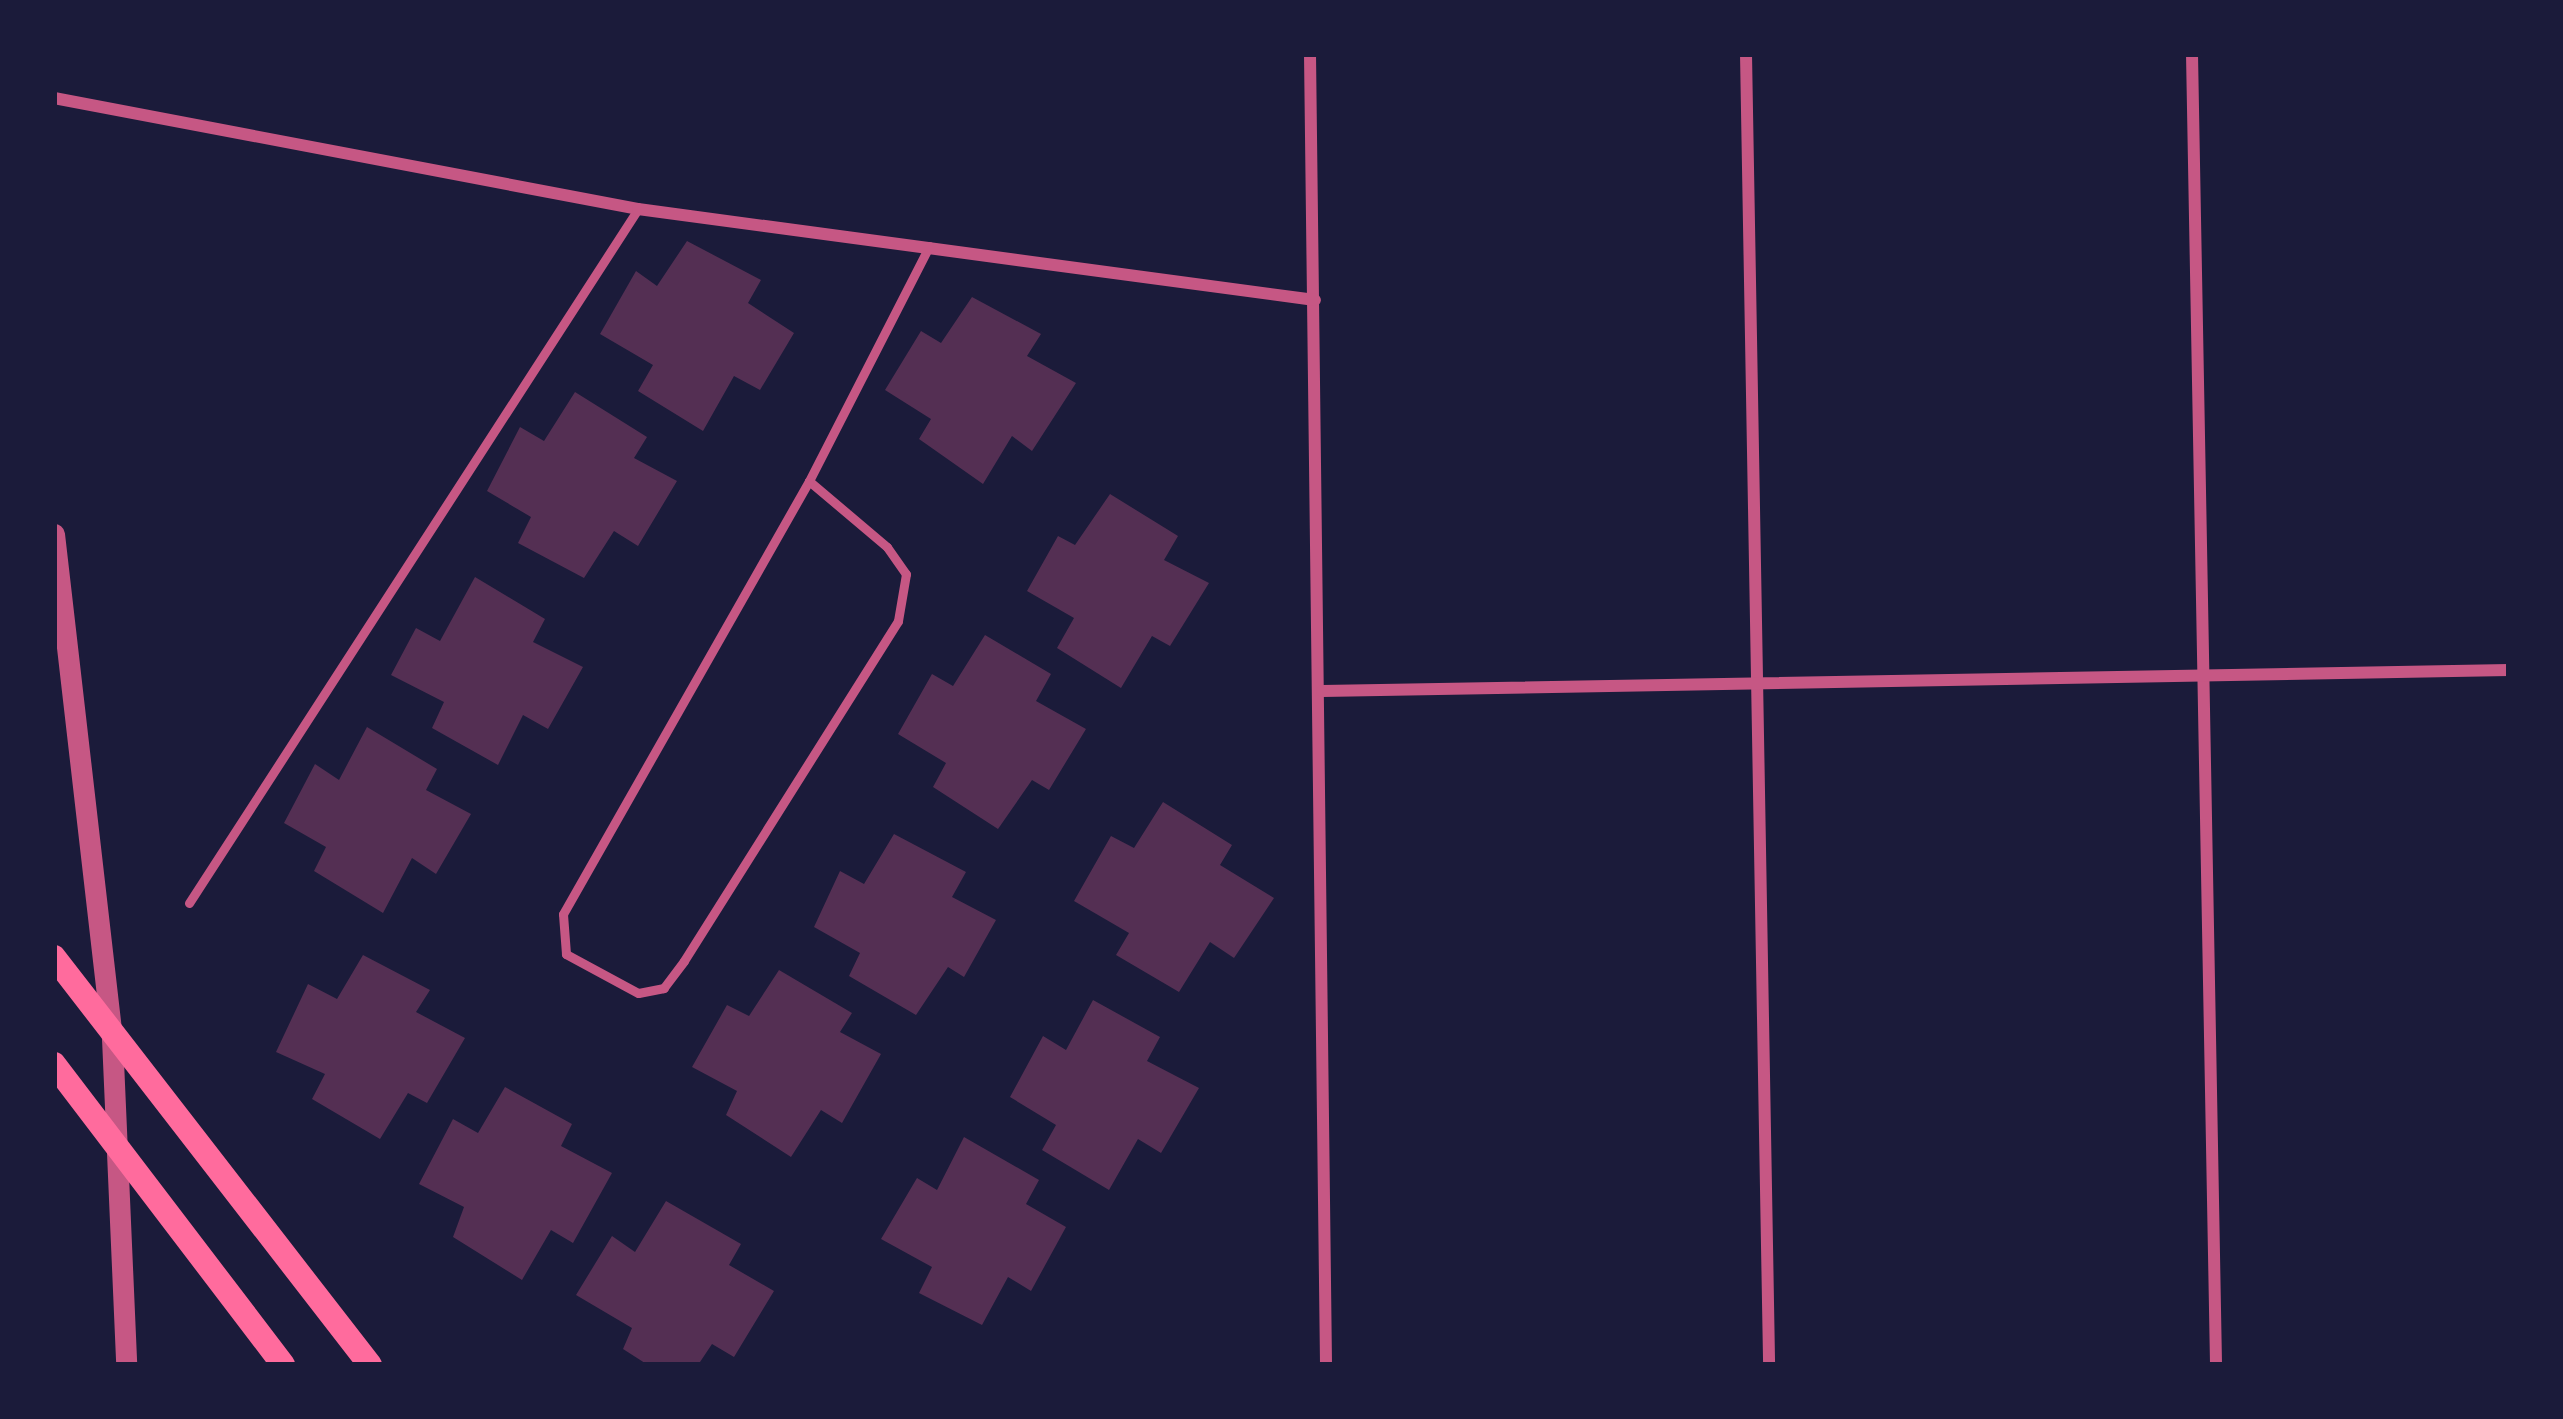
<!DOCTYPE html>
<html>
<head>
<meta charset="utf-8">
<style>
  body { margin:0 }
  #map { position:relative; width:2563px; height:1419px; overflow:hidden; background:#1b1b3a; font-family:Poppins,sans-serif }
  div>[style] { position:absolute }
  .building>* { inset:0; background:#542f53 }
  .service>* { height:9px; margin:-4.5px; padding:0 4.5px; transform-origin:4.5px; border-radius:4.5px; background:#c65784 }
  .minor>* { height:12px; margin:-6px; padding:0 6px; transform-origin:6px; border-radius:6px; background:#c65784 }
  .tertiary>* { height:21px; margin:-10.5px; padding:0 10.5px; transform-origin:10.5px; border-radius:10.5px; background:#c65784 }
  .secondary>* { height:24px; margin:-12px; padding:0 12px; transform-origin:12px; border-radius:12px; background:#ff6b9d }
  span { translate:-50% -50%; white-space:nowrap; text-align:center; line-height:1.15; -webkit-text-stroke:12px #1b1b3a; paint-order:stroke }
  .frame { position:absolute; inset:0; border:57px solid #1b1b3a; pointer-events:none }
</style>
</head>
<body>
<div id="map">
  <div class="building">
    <div style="clip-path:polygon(687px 241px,761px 280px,748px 303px,794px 333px,760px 390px,734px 376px,703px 431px,638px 391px,653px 365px,600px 334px,636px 271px,657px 286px)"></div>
    <div style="clip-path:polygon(972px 297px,1041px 334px,1027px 356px,1076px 383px,1032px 451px,1012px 436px,983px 484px,919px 439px,931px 419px,885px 390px,921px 331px,941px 343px)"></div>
    <div style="clip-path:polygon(575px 392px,647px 437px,634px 458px,677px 481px,638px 546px,614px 531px,584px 578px,518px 543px,531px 517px,487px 491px,520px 427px,544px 441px)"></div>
    <div style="clip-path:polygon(1110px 494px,1178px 536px,1164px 560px,1209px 583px,1170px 646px,1152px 636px,1121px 688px,1057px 648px,1074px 618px,1027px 591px,1058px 536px,1075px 545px)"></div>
    <div style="clip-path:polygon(475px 577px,545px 619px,533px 642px,583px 667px,548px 729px,523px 715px,498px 765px,432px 728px,444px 702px,391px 675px,416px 628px,440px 641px)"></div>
    <div style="clip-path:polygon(985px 635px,1051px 674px,1036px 701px,1086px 729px,1049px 790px,1032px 780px,998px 829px,933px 787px,946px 763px,898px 734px,932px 674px,953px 686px)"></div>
    <div style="clip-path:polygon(367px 727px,437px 769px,426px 790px,471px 814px,436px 874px,412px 858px,383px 913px,314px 871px,326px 847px,284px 823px,315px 764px,339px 780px)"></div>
    <div style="clip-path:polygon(1163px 802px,1232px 845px,1220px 865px,1274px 898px,1234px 958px,1210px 942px,1179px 992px,1116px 955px,1129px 933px,1074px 901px,1111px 836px,1134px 848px)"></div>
    <div style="clip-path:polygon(894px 834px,966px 872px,952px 897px,996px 920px,964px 977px,948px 967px,916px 1015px,849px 976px,860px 953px,814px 927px,840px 871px,864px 884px)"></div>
    <div style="clip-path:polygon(363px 955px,430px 990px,416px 1012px,465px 1038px,427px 1103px,408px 1093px,380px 1139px,312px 1099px,325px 1074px,276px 1052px,308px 984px,337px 999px)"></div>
    <div style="clip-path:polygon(779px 970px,852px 1013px,840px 1032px,881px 1054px,842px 1123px,821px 1110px,791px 1157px,726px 1115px,737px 1091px,692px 1067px,727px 1005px,749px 1016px)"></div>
    <div style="clip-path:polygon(1093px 1000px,1160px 1037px,1147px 1061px,1199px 1088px,1161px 1153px,1138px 1139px,1109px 1190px,1042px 1150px,1056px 1125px,1010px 1097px,1043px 1036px,1066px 1050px)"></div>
    <div style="clip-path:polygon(505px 1087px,572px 1124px,561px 1146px,612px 1173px,573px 1243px,551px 1230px,522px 1280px,453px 1237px,464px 1207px,419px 1184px,453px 1119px,478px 1133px)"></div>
    <div style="clip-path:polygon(964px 1137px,1039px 1180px,1026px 1204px,1066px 1227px,1031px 1291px,1008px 1277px,982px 1325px,919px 1293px,932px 1267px,881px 1239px,917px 1178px,937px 1190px)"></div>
    <div style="clip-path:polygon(666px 1201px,741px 1244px,729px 1265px,774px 1291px,734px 1357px,712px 1344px,698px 1365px,648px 1365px,623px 1349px,632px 1328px,576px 1295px,612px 1236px,635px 1252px)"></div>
  </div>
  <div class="service">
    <div style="left:809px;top:481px;width:102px;rotate:40.2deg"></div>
    <div style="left:887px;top:547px;width:33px;rotate:55deg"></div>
    <div style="left:906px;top:574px;width:48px;rotate:99.7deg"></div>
    <div style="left:898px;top:621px;width:402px;rotate:122.2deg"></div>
    <div style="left:684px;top:961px;width:34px;rotate:127deg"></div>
    <div style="left:664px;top:988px;width:26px;rotate:169deg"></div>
    <div style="left:638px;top:993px;width:82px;rotate:-151.6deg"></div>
    <div style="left:566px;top:954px;width:40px;rotate:-94.3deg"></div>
    <div style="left:563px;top:914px;width:498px;rotate:-60.4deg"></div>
    <div style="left:809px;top:481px;width:264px;rotate:-62.9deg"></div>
    <div style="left:189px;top:903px;width:827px;rotate:-57.1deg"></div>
  </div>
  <div class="minor">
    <div style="left:1310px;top:54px;width:1311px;rotate:89.3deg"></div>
    <div style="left:1746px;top:54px;width:1311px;rotate:88.99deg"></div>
    <div style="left:2192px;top:54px;width:1311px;rotate:88.95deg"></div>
    <div style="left:54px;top:98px;width:594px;rotate:10.76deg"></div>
    <div style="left:638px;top:209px;width:683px;rotate:7.66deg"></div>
    <div style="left:1322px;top:691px;width:1187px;rotate:-1.01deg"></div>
  </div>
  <div class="tertiary">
    <div style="left:54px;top:534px;width:507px;rotate:83.44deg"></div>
    <div style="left:112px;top:1038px;width:327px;rotate:87.5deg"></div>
  </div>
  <div class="secondary">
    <div style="left:54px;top:957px;width:516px;rotate:52.24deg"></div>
    <div style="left:54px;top:1064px;width:378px;rotate:52.7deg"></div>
  </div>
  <div class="frame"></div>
</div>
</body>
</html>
